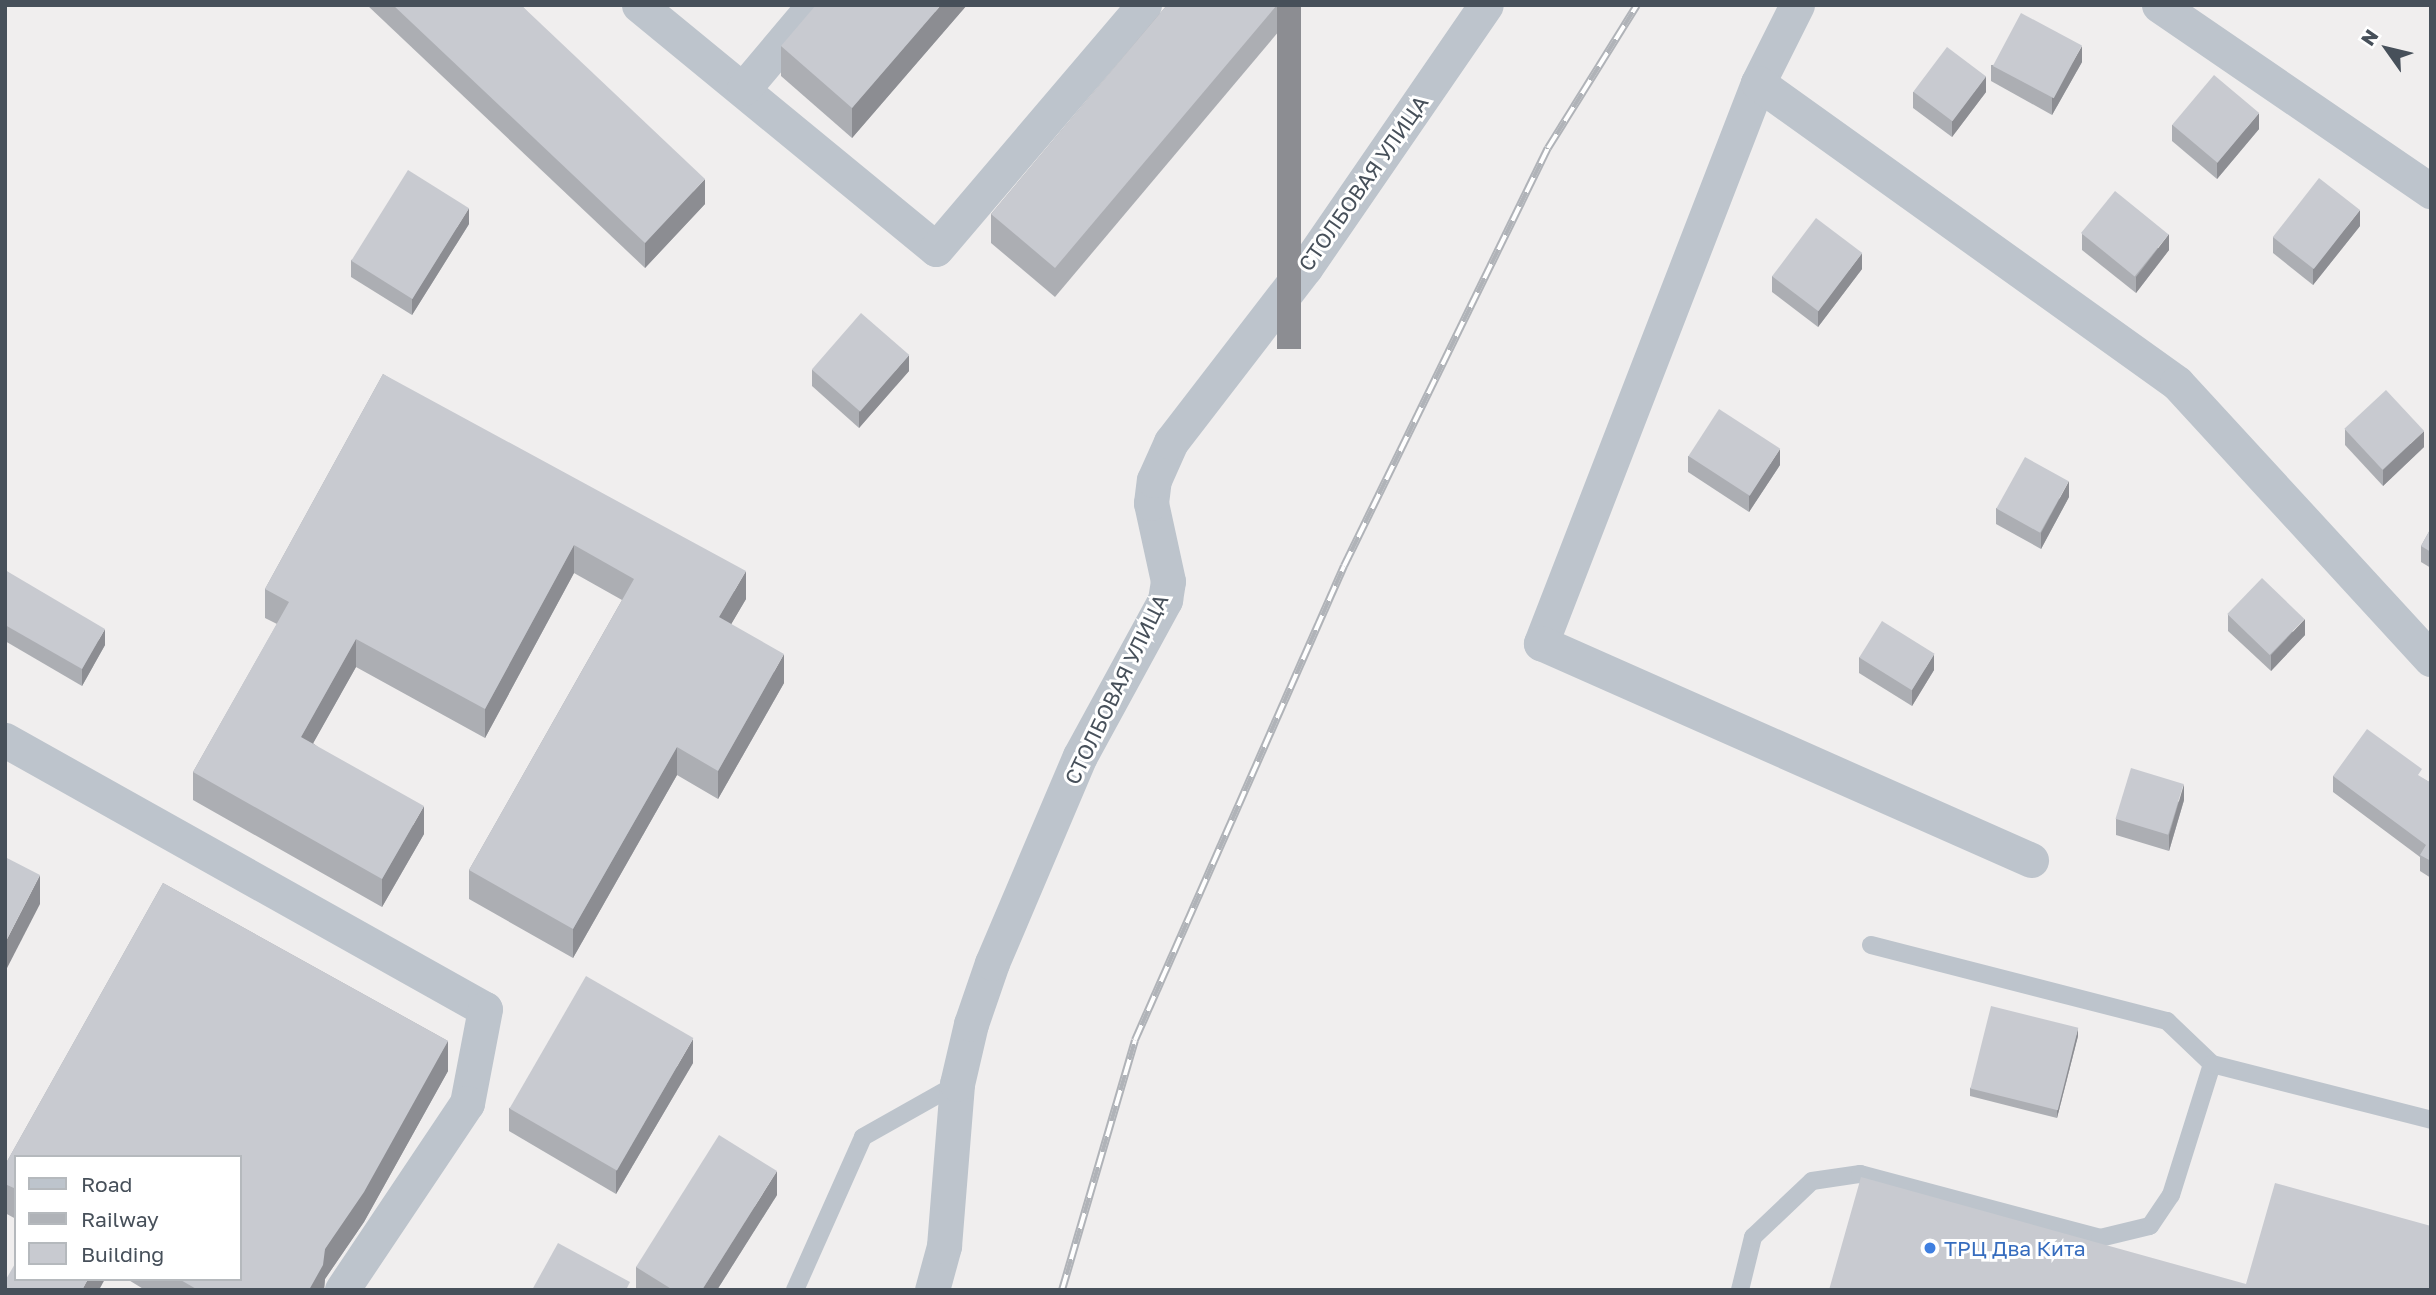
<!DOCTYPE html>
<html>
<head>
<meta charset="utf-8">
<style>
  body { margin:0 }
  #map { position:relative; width:2436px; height:1295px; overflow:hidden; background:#f0eeee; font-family:"Golos Text",sans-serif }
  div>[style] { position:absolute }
  .lane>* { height:18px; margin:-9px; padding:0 9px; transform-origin:9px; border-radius:9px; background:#bdc4cc }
  .street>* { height:35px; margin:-17.5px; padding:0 17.5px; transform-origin:17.5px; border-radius:17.5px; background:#bdc4cc }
  .rail>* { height:8px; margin-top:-4px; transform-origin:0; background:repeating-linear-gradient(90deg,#fff 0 16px,#b0b3b8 0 32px); box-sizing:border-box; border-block:2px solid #b0b3b8 }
  .wall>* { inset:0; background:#acaeb3 }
  .shaded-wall>* { inset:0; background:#8c8d92; transform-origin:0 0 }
  .building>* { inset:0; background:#c8cad0; transform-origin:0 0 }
  .dots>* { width:19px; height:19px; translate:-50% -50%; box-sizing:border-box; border:4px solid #fff; border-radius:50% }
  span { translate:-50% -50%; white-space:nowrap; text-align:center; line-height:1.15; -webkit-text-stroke:6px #fff; paint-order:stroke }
  .street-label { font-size:21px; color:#47505a }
  .shop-label { font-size:21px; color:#366cbe }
  .left { translate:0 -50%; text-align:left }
  .frame { position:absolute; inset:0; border:7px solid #47505a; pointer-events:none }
  .legend { position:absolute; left:14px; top:1155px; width:228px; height:126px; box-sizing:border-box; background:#fff; border:2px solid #b5b9bd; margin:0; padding:9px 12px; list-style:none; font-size:21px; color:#47505a }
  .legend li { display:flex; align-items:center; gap:14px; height:35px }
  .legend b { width:35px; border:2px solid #b5b9bd }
  .north { position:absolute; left:2352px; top:14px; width:70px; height:70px; -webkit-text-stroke:5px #fff; paint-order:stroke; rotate:304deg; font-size:19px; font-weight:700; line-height:28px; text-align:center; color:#47505a }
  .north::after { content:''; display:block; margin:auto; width:24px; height:32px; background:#47505a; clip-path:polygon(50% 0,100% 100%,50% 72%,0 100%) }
</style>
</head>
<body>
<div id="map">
  <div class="lane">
    <div style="left:1871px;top:945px;width:306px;rotate:14.4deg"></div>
    <div style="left:2167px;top:1021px;width:62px;rotate:43.7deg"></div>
    <div style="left:795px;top:1290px;width:167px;rotate:-66deg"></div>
    <div style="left:863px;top:1137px;width:108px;rotate:-29.4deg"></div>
    <div style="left:1740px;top:1290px;width:55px;rotate:-76.2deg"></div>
    <div style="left:1753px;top:1237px;width:81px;rotate:-43.5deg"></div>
    <div style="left:1812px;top:1181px;width:49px;rotate:-8.3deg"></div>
    <div style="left:1860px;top:1174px;width:248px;rotate:14.9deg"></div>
    <div style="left:2100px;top:1238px;width:51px;rotate:-13.5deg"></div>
    <div style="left:2150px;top:1226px;width:37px;rotate:-56deg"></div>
    <div style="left:2171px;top:1195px;width:137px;rotate:-72.6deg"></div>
    <div style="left:2212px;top:1064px;width:226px;rotate:14.3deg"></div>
  </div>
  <div class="street">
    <div style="left:639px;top:5px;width:384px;rotate:39.4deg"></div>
    <div style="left:936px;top:249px;width:321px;rotate:-49.6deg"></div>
    <div style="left:1797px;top:5px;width:87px;rotate:116.6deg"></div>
    <div style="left:1758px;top:83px;width:601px;rotate:111.18deg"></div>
    <div style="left:1541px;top:643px;width:536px;rotate:23.89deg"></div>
    <div style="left:2159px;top:5px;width:330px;rotate:34.4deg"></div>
    <div style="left:1758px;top:83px;width:515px;rotate:35.6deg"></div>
    <div style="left:2177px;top:383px;width:375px;rotate:47.4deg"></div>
    <div style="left:744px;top:88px;width:109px;rotate:-49.9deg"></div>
    <div style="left:5px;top:740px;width:550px;rotate:29.27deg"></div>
    <div style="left:485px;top:1009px;width:96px;rotate:100.8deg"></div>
    <div style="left:467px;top:1103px;width:225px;rotate:123.8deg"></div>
    <div style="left:932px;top:1290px;width:46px;rotate:-74.7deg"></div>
    <div style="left:944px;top:1246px;width:163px;rotate:-85.4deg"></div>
    <div style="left:957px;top:1084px;width:62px;rotate:-76.9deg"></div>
    <div style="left:971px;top:1024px;width:65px;rotate:-71deg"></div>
    <div style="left:992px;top:963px;width:225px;rotate:-67deg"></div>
    <div style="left:1080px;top:756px;width:178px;rotate:-61.4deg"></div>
    <div style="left:1165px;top:600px;width:19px;rotate:-81deg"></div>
    <div style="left:1168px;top:581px;width:80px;rotate:-102.3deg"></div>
    <div style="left:1151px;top:503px;width:23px;rotate:-83deg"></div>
    <div style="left:1154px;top:480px;width:42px;rotate:-65.9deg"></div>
    <div style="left:1171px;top:442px;width:220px;rotate:-52.4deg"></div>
    <div style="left:1305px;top:268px;width:319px;rotate:-55.5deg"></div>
  </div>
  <div class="rail">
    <div style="left:1062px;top:1290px;width:260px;rotate:-73.7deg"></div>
    <div style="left:1135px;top:1040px;width:518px;rotate:-66.21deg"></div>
    <div style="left:1344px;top:566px;width:465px;rotate:-64deg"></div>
    <div style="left:1548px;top:148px;width:168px;rotate:-58.1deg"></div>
  </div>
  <div class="wall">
    <div style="clip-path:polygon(367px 5px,521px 5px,705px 204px,645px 268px)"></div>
    <div style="clip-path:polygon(967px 5px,852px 138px,781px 76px,781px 46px)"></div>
    <div style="clip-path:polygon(1167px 5px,1301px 5px,1055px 297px,991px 243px,991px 214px)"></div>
    <div style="clip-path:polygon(2082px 62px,2052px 115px,1991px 81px,1991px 65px)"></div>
    <div style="clip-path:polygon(1913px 92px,1986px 92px,1952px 137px,1913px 108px)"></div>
    <div style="clip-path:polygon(2172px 125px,2259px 129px,2217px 179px,2172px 141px)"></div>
    <div style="clip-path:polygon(469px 224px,412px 315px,351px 277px,351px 260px)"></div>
    <div style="clip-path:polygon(2360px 226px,2313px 285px,2273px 253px,2273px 237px)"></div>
    <div style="clip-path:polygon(2082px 234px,2169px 250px,2136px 293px,2082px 250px)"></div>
    <div style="clip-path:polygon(1862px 269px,1818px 327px,1772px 292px,1772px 276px)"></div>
    <div style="clip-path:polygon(812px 370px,909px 371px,859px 428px,812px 386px)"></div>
    <div style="clip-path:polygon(383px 374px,746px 599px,731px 624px,784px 683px,718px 799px,677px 775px,573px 958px,469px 899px,469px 870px,622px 600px,574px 573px,485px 738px,356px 667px,313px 743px,424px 834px,382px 907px,193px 800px,193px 772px,277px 624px,265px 618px,265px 589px)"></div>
    <div style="clip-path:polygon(2345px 429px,2424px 447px,2383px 486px,2345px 445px)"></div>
    <div style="clip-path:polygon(1688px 456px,1780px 465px,1749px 512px,1688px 472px)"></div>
    <div style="clip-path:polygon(2069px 497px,2041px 549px,1996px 524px,1996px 508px)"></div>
    <div style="clip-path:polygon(2431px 528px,2431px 568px,2421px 562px,2421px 546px)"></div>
    <div style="clip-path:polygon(5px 570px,105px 645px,82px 686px,5px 641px)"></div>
    <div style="clip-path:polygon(2228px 614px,2305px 635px,2271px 671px,2228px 631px)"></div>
    <div style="clip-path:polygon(1859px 657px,1934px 670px,1912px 706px,1859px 673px)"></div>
    <div style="clip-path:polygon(2333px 776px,2422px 778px,2431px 783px,2431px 878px,2420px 871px,2420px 857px,2333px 792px)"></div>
    <div style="clip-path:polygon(2184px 800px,2169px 851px,2116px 835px,2116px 819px)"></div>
    <div style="clip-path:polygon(163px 883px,448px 1041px,448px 1071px,364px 1222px,325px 1279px,324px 1290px,145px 1290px,127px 1279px,240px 1279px,240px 1157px,16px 1157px,16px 1219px,5px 1213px,5px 1165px)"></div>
    <div style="clip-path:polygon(2078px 1036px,2057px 1118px,1970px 1096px,1970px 1088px)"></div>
    <div style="clip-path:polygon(693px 1063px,616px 1194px,509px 1131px,509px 1108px)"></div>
    <div style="clip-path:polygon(777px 1195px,717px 1290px,636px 1290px,636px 1267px)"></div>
  </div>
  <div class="shaded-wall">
    <div style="clip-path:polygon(941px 5px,967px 5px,852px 138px,852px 108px)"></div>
    <div style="left:1277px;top:5px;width:24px;height:344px"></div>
    <div style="clip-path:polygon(2082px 46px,2082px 62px,2052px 115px,2052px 98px)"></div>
    <div style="clip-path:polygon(1986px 76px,1986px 92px,1952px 137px,1952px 121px)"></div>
    <div style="clip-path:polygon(2259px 113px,2259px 129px,2217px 179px,2217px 163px)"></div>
    <div style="clip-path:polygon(705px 179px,705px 204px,645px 268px,645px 243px)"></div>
    <div style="clip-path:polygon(469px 208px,469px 224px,412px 315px,412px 299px)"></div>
    <div style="clip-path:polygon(2360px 210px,2360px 226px,2313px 285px,2313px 269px)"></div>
    <div style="clip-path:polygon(2169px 234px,2169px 250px,2136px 293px,2136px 277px)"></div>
    <div style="clip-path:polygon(1862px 253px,1862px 269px,1818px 327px,1818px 311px)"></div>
    <div style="clip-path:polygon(909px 355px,909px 371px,859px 428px,859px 412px)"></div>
    <div style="clip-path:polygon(2424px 431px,2424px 447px,2383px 486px,2383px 470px)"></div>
    <div style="clip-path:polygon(1780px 449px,1780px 465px,1749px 512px,1749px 496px)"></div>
    <div style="clip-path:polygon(2069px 481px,2069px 497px,2041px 549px,2041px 533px)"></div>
    <div style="clip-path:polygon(574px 545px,574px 573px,485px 738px,485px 709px)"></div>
    <div style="clip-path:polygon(746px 571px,746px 599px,719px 645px,719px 617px)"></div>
    <div style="clip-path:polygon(2305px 619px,2305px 635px,2271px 671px,2271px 655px)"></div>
    <div style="clip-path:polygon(105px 629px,105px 645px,82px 686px,82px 669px)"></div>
    <div style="clip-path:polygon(356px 639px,356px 667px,301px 765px,301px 737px)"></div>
    <div style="clip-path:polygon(784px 654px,784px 683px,718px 799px,718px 771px)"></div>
    <div style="clip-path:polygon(1934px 654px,1934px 670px,1912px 706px,1912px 690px)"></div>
    <div style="clip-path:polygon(677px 747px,677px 775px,573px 958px,573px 929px)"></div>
    <div style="clip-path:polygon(2184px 784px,2184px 800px,2169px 851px,2169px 835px)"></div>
    <div style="clip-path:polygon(424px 806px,424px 834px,382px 907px,382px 879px)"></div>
    <div style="clip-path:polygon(40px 875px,40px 904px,5px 972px,5px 943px)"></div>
    <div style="clip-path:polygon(2078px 1028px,2078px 1036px,2057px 1118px,2057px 1110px)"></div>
    <div style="clip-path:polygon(693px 1039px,693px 1063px,616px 1194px,616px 1171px)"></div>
    <div style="clip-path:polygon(448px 1041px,448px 1071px,364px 1222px,325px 1279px,324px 1290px,309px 1290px,325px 1249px)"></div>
    <div style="clip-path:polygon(777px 1171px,777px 1195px,717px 1290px,702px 1290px)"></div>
    <div style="clip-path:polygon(88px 1279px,105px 1279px,99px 1290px,82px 1290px)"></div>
  </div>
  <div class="building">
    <div style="clip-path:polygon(393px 5px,521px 5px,705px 179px,645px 243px)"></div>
    <div style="clip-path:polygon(816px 5px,941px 5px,852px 108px,781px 46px)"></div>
    <div style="clip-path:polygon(1167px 5px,1277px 5px,1055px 268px,991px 214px)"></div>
    <div style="left:2021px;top:13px;width:69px;height:60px;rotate:28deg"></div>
    <div style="left:1947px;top:47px;width:49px;height:56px;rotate:37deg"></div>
    <div style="left:2214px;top:75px;width:59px;height:65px;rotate:40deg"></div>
    <div style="left:408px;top:170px;width:72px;height:107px;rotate:32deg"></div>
    <div style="left:2319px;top:178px;width:52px;height:75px;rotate:38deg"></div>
    <div style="left:2115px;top:191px;width:69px;height:54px;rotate:39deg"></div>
    <div style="left:1816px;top:218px;width:58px;height:73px;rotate:37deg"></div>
    <div style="left:861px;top:313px;width:64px;height:75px;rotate:41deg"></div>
    <div style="clip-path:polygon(383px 374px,746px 571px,719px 617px,784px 654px,718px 771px,677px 747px,573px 929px,469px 870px,634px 579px,574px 545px,485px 709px,356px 639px,301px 737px,424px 806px,382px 879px,193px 772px,289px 602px,265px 589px)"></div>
    <div style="left:2386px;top:390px;width:56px;height:57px;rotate:47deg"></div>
    <div style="left:1719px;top:409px;width:73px;height:56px;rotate:33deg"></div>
    <div style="left:2025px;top:457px;width:50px;height:59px;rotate:29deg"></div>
    <div style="clip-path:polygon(2431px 528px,2431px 552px,2421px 546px)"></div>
    <div style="clip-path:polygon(5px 570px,105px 629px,82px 669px,5px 625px)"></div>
    <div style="left:2262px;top:578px;width:59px;height:50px;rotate:44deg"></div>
    <div style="left:1882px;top:621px;width:62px;height:43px;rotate:32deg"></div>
    <div style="clip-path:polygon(2367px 729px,2422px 769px,2418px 775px,2431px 783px,2431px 861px,2420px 855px,2426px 845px,2333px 776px)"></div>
    <div style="left:2131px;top:768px;width:55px;height:53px;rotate:17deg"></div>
    <div style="clip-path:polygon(5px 857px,40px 875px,5px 943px)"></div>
    <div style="clip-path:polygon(163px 883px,448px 1041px,364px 1192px,325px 1249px,323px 1265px,309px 1290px,198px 1290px,179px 1279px,240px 1279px,240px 1157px,16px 1157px,16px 1189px,5px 1184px,5px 1165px)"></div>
    <div style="left:586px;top:976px;width:124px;height:153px;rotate:30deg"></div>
    <div style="left:1991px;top:1006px;width:90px;height:85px;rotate:14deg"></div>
    <div style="clip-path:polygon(719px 1135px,777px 1171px,702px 1290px,673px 1290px,636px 1267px)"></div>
    <div style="clip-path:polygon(1861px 1177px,2246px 1284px,2275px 1183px,2431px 1226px,2431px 1290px,1829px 1290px)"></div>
    <div style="clip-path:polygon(558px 1243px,630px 1282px,626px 1290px,532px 1290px)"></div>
    <div style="clip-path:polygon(16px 1262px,16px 1279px,88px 1279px,82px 1290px,5px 1290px,5px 1281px)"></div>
  </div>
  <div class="dots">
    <div style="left:1930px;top:1248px;background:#3f7fe0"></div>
  </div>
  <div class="street-label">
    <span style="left:1363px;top:183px;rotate:-55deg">СТОЛБОВАЯ УЛИЦА</span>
    <span style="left:1116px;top:689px;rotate:-64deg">СТОЛБОВАЯ УЛИЦА</span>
  </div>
  <div class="shop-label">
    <span class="left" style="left:1944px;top:1248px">ТРЦ Два Кита</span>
  </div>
  <div class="frame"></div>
  <ul class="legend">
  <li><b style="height:9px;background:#bdc4cc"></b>Road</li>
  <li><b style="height:9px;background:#b0b3b8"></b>Railway</li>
  <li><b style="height:19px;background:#c8cad0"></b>Building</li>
  </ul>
  <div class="north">N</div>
</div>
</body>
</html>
